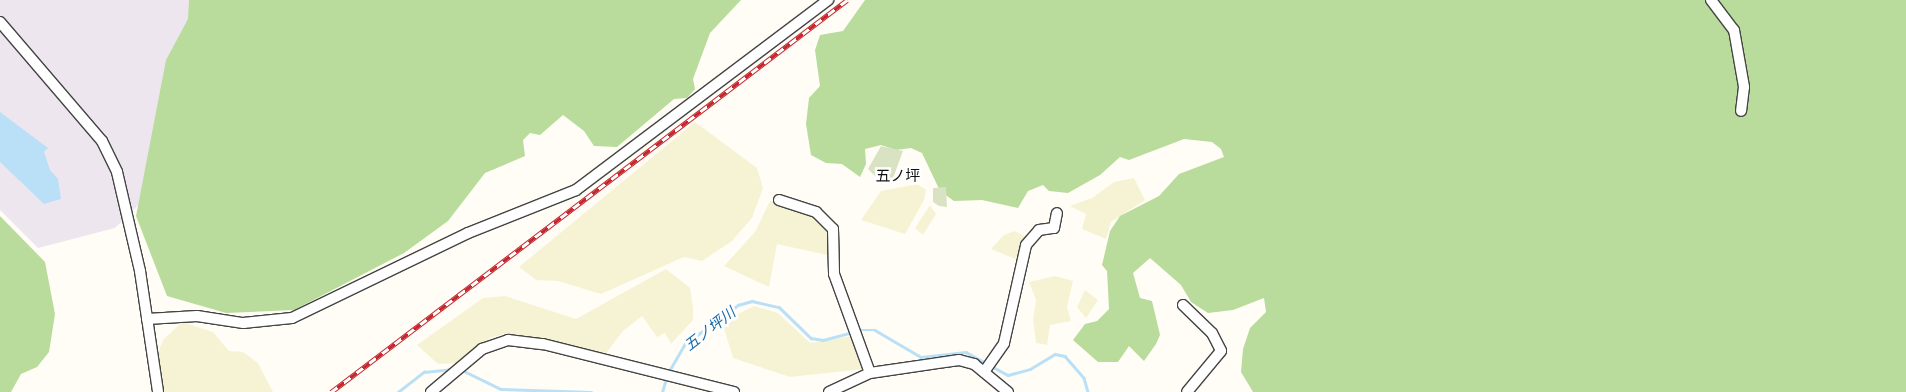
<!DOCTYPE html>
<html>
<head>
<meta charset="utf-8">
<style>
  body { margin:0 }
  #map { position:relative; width:1906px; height:392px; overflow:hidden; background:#fffdf5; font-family:Georgia,"Noto Sans JP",serif }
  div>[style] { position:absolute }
  .industrial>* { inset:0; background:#eee6ef }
  .farmland>* { inset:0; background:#f6f3d4 }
  .forest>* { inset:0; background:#b9dc9c }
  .cemetery>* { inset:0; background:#d9e3c4 }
  .water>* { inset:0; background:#b9e0f7 }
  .stream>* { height:2.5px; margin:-1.25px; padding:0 1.25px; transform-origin:1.25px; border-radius:1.25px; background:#b9e0f7 }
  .roads { filter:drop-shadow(1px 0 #444) drop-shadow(-1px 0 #444) drop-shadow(0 1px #444) drop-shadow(0 -1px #444) }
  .minor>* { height:10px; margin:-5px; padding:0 5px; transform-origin:5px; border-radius:5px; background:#fff }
  .rail>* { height:4.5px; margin-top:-2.25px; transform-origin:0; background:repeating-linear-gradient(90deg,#fff 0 8px,#c4262e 0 16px); box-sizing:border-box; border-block:1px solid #c4262e }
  span { translate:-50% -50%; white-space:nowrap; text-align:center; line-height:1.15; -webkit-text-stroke:5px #fff; paint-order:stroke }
  .neighbourhood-label { font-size:15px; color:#111 }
  .water-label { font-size:15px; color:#1768a6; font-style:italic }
</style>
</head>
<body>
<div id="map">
  <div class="industrial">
    <div style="clip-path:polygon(0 0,235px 0,187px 157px,115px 228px,38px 248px,0 210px)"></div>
  </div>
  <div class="farmland">
    <div style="clip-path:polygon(695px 122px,757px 168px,763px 188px,752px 218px,732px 241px,702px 261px,684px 257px,601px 294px,558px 281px,536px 280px,519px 267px)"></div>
    <div style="clip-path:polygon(1134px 178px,1145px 200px,1111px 222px,1106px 239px,1082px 229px,1086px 214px,1070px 206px,1092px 198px,1114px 182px)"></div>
    <div style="clip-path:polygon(917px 184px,926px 190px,924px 200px,905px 234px,861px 220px,881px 191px)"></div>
    <div style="clip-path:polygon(770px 201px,814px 215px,831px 235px,827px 255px,777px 244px,769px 287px,724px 266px,755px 232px)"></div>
    <div style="clip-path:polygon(930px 205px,936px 214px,923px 235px,915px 228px)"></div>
    <div style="clip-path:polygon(1015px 231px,1026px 237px,1018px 260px,991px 249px,1004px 235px)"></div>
    <div style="clip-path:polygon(666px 269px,690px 288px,693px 308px,693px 320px,671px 344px,665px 333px,657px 337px,642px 316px,623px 331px,606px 353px,508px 333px,490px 338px,456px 363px,438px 364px,417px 345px,483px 298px,505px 296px,576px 319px)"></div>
    <div style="clip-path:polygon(1055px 276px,1073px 281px,1067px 307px,1071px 321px,1050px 325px,1047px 345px,1036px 343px,1033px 320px,1036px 300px,1029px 282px)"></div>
    <div style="clip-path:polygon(1085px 290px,1098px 300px,1086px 318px,1077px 307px)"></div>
    <div style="clip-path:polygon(754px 306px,778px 313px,810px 343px,852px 336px,864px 369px,790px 377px,733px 358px,722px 322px)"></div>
    <div style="clip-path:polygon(182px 322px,213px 332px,229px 351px,243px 352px,258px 363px,273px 392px,164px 392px,158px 353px,163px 340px)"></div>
  </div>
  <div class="forest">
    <div style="clip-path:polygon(189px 0,741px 0,710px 33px,693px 79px,695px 89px,687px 98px,674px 99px,617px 147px,594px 146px,584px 131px,563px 115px,540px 135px,530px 133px,523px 140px,525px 156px,485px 173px,448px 221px,404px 253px,294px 310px,226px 313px,167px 296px,136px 216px,166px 60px,188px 19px)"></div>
    <div style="clip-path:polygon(865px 0,1906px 0,1906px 392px,1253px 392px,1241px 372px,1243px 349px,1250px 328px,1266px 312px,1264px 298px,1233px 310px,1208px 313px,1191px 302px,1181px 285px,1150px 258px,1133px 273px,1140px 298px,1152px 301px,1160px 335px,1156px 344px,1144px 361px,1129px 346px,1118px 362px,1098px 362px,1073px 340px,1085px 324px,1097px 321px,1109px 309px,1107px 271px,1102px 265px,1110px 231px,1120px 216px,1159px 196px,1179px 174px,1224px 157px,1221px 149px,1212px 142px,1184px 139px,1129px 160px,1120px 157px,1100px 175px,1068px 193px,1049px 191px,1043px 185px,1028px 191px,1018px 208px,982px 200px,954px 201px,940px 191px,922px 153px,911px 148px,896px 150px,881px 145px,865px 149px,866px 164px,860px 177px,842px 164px,826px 163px,811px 155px,806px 124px,809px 98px,820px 86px,815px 50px,820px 35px,843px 31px)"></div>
    <div style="clip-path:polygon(0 216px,45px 262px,55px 314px,49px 352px,37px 367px,21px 374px,11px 392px,0 392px)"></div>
  </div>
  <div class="cemetery">
    <div style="clip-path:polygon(881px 146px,903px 151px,892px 181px,876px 177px,868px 169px)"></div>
    <div style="clip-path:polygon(946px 187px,947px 207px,939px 206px,933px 202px,933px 188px)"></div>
  </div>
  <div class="water">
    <div style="clip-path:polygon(0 112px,48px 148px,44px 152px,50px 170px,58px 179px,61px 199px,44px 204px,0 162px)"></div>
  </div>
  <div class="stream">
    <div style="left:859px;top:330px;width:16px"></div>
    <div style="left:875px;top:330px;width:53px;rotate:30.4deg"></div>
    <div style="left:921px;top:357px;width:45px;rotate:-6.3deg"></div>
    <div style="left:966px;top:352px;width:23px;rotate:29deg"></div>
    <div style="left:991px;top:366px;width:19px;rotate:28deg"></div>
    <div style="left:1008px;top:375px;width:23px;rotate:-15deg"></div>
    <div style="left:1030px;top:369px;width:29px;rotate:-31deg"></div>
    <div style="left:1055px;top:354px;width:10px;rotate:11deg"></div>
    <div style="left:1065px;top:356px;width:29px;rotate:49deg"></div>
    <div style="left:1084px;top:378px;width:15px;rotate:74deg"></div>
    <div style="left:462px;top:370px;width:43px;rotate:26deg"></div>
    <div style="left:501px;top:389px;width:90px;rotate:1.9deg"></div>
    <div style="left:668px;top:373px;width:34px;rotate:-60deg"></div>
    <div style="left:685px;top:344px;width:66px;rotate:-36.3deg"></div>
    <div style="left:738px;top:305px;width:15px;rotate:-16deg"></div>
    <div style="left:752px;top:301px;width:28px;rotate:13deg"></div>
    <div style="left:779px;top:307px;width:45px;rotate:44.1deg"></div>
    <div style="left:811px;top:338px;width:12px;rotate:9deg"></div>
    <div style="left:823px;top:340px;width:31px;rotate:-15deg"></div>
    <div style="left:398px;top:392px;width:33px;rotate:-38deg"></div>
    <div style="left:424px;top:372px;width:27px;rotate:-6deg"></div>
    <div style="left:662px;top:392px;width:14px;rotate:-73deg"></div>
  </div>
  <div class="roads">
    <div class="minor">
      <div style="left:1711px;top:0;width:38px;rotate:53deg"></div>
      <div style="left:1734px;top:30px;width:58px;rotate:80deg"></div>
      <div style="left:1744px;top:87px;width:24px;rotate:97deg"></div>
      <div style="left:0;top:22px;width:157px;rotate:49.4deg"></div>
      <div style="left:102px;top:141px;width:34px;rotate:64deg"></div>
      <div style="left:117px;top:172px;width:102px;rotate:76.9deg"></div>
      <div style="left:140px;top:271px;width:122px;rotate:81.5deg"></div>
      <div style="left:779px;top:200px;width:39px;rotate:18deg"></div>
      <div style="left:816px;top:212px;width:24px;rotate:45deg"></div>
      <div style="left:833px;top:229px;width:45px;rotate:88.7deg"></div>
      <div style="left:834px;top:274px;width:105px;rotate:70deg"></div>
      <div style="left:1183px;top:305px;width:40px;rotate:44deg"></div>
      <div style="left:1212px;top:333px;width:20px;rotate:63deg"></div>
      <div style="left:1221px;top:351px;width:53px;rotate:129.7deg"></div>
      <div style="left:147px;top:319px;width:50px;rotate:-3.4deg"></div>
      <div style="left:197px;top:316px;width:47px;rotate:8.7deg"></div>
      <div style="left:243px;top:323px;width:49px;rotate:-5.8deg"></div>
      <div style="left:292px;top:318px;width:195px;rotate:-25.8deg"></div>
      <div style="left:468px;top:233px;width:116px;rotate:-21.7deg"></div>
      <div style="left:576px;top:190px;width:316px;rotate:-37deg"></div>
      <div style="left:984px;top:372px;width:35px;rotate:-55deg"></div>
      <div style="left:1004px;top:343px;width:100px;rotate:-77.3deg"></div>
      <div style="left:1026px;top:245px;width:20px;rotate:-49deg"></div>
      <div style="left:1039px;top:230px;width:15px;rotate:-8deg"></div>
      <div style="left:1054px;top:228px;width:15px;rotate:-79deg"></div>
      <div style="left:431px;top:392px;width:67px;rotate:-40.1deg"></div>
      <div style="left:482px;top:349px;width:28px;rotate:-19deg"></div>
      <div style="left:508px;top:340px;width:35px;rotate:7deg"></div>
      <div style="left:543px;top:344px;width:197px;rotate:14.1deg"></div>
      <div style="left:829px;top:392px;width:45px;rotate:-24.9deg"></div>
      <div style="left:870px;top:373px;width:90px;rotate:-8.3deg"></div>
      <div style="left:959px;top:360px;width:16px;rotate:15deg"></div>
      <div style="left:974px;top:364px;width:44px;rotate:39.5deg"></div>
    </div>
  </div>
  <div class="rail">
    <div style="left:331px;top:392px;width:648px;rotate:-37.22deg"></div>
  </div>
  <div class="neighbourhood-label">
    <span style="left:898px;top:175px">五ノ坪</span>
  </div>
  <div class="water-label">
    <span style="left:709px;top:328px;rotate:-38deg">五ノ坪川</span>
  </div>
</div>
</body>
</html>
